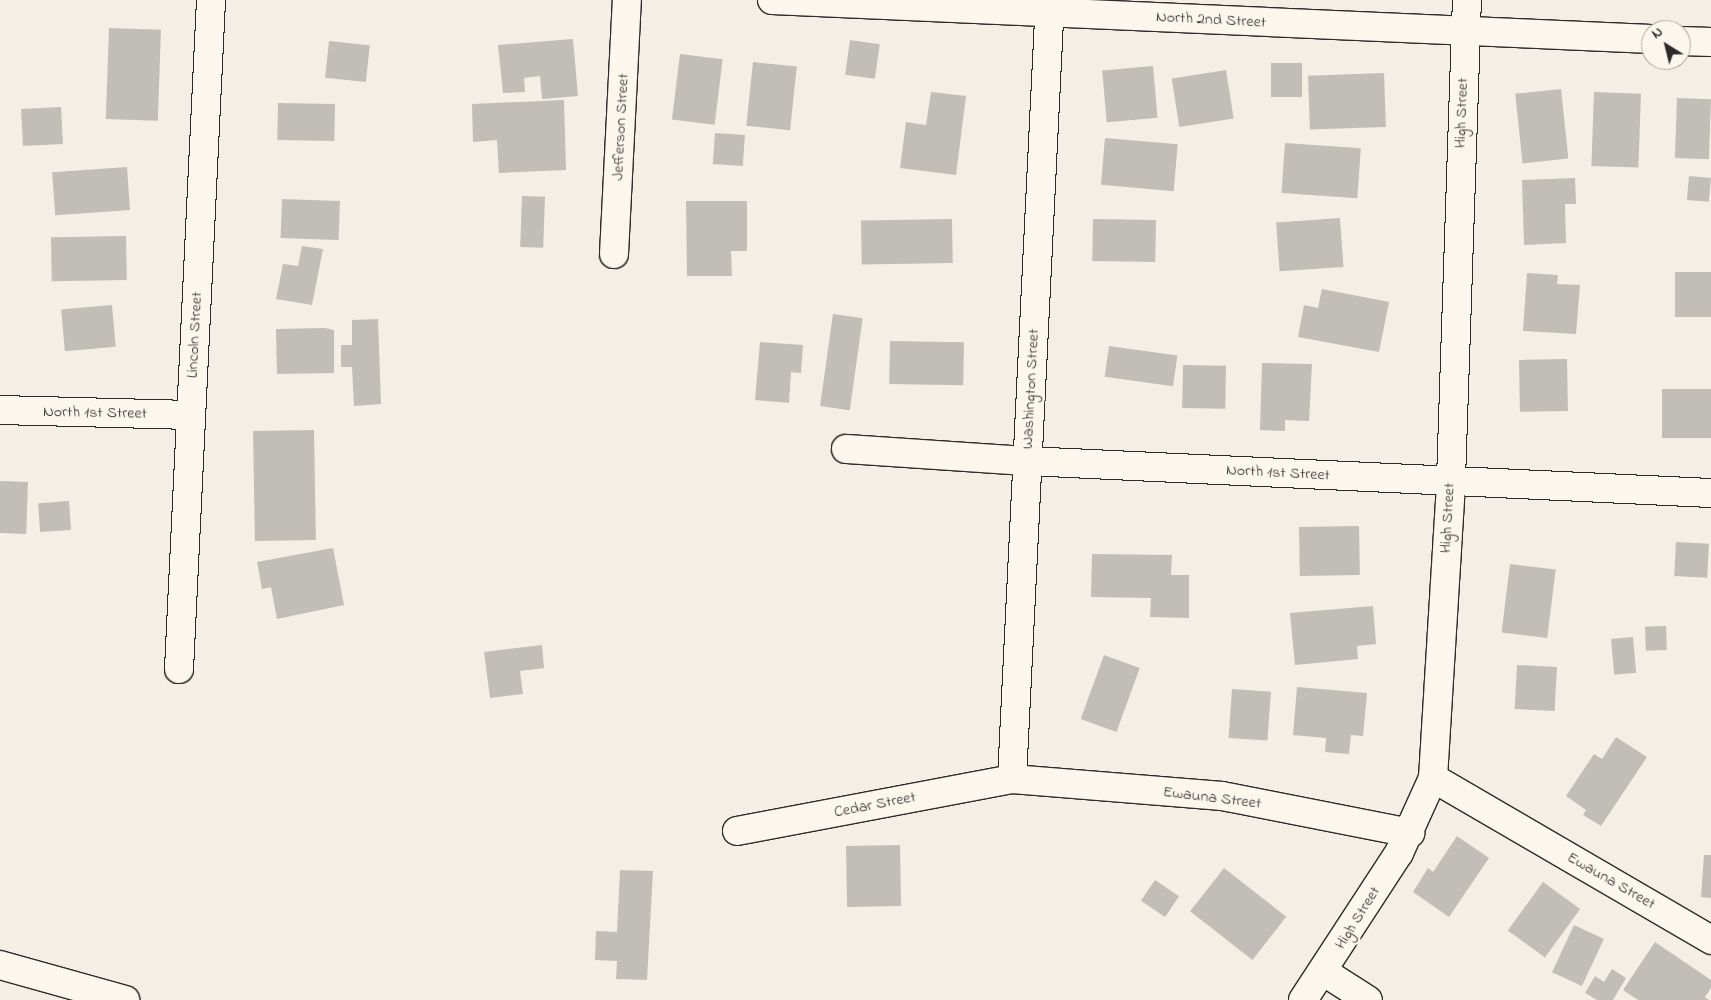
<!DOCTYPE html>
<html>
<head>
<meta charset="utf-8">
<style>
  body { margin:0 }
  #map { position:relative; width:1711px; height:1000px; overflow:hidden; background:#f3efe4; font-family:"Indie Flower",sans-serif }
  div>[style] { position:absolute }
  .building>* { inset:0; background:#c0beb6; transform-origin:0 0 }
  .roads { filter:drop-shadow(1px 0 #2b2b2b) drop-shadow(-1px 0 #2b2b2b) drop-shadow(0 1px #2b2b2b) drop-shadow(0 -1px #2b2b2b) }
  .minor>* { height:28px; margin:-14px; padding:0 14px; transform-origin:14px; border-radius:14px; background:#fbf7ec }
  .highway>* { height:28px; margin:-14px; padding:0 14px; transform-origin:14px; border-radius:14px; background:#fbf7ec }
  span { translate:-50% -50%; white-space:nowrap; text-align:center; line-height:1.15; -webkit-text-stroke:5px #fbf7ec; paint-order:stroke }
  .street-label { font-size:16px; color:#2b2b2b }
  .north { position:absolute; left:1641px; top:20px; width:50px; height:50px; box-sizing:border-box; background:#fbf7ec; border:1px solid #a8a59f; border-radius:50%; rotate:324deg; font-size:14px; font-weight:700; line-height:20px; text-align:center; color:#2b2b2b }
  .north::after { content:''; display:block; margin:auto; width:18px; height:22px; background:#2b2b2b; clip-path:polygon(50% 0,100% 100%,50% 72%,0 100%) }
</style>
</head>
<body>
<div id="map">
  <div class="building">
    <div style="left:109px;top:28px;width:52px;height:91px;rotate:2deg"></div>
    <div style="clip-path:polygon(573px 39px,578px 96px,542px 99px,540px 76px,524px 78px,525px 92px,503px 93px,498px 45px)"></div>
    <div style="left:850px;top:40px;width:30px;height:35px;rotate:8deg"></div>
    <div style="left:329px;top:41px;width:41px;height:37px;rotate:6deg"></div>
    <div style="left:680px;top:54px;width:43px;height:66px;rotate:7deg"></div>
    <div style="left:753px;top:62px;width:44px;height:64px;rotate:6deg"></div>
    <div style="left:1271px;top:63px;width:31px;height:34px"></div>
    <div style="left:1153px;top:66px;width:52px;height:51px;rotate:85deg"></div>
    <div style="left:1226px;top:70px;width:49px;height:55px;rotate:81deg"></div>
    <div style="left:1384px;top:73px;width:54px;height:76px;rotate:88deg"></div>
    <div style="left:1561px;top:89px;width:70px;height:46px;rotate:84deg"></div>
    <div style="clip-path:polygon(931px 92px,966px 96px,956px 175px,900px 168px,906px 122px,926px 125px)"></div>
    <div style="left:1594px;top:92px;width:47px;height:74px;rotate:2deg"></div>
    <div style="left:1677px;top:98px;width:34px;height:60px;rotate:2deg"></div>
    <div style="clip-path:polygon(564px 100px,566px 170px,499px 173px,497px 140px,473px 142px,472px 104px)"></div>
    <div style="left:278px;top:103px;width:57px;height:37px;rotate:1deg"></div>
    <div style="left:61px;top:107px;width:37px;height:40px;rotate:87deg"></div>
    <div style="left:715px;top:133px;width:30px;height:31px;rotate:4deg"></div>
    <div style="left:1105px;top:138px;width:73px;height:47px;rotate:5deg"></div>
    <div style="left:1285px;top:143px;width:76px;height:50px;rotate:4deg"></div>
    <div style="left:127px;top:167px;width:43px;height:75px;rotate:86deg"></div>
    <div style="left:1689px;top:176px;width:22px;height:24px;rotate:5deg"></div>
    <div style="clip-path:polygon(1575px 178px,1576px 204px,1565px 204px,1566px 243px,1524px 245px,1522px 180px)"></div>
    <div style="left:522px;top:196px;width:23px;height:51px;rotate:2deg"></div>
    <div style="left:282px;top:199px;width:58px;height:39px;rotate:2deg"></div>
    <div style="clip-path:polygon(686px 201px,747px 201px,747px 251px,731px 251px,732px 276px,687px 276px)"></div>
    <div style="left:1340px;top:218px;width:49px;height:64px;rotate:86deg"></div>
    <div style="left:952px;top:219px;width:44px;height:91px;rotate:89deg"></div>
    <div style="left:1093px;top:219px;width:63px;height:42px;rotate:1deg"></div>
    <div style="left:126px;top:236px;width:44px;height:75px;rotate:89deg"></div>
    <div style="clip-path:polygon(302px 246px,323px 249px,312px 305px,276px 299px,283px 264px,298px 266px)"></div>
    <div style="left:1675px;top:272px;width:36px;height:45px"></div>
    <div style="clip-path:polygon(1527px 273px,1558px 275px,1557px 284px,1580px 285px,1576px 334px,1523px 331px)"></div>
    <div style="clip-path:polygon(1322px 289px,1389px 302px,1379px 352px,1298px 337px,1304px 305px,1318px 308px)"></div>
    <div style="left:112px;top:305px;width:42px;height:51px;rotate:85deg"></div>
    <div style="left:833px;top:314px;width:30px;height:93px;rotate:8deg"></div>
    <div style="clip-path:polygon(378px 319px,381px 404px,354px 406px,352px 367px,341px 367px,341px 345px,352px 345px,352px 320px)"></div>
    <div style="clip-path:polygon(325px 328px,334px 330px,334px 373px,277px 374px,276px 329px)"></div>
    <div style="left:890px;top:341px;width:74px;height:43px;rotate:1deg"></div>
    <div style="clip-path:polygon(760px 342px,803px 345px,801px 373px,791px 372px,789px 403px,755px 400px)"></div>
    <div style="left:1109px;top:346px;width:69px;height:31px;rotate:8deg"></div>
    <div style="left:1567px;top:359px;width:52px;height:48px;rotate:89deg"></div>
    <div style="clip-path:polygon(1262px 363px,1312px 364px,1309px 421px,1285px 420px,1285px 431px,1260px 430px)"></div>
    <div style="left:1183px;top:365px;width:43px;height:43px;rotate:1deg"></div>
    <div style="left:1662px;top:389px;width:49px;height:49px"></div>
    <div style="left:314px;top:430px;width:110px;height:61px;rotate:89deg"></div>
    <div style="left:0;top:481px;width:28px;height:52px;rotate:2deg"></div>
    <div style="left:69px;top:501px;width:29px;height:31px;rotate:86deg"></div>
    <div style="left:1359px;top:526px;width:49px;height:60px;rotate:89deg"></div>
    <div style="left:1676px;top:542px;width:33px;height:34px;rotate:3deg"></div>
    <div style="clip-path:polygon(333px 548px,344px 605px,277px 619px,271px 587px,262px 589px,257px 562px)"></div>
    <div style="clip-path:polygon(1092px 554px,1172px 555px,1171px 575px,1189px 575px,1189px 618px,1150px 617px,1151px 598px,1091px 597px)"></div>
    <div style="left:1510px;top:564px;width:46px;height:69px;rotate:7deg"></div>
    <div style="clip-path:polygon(1373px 606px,1376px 644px,1357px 646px,1358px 659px,1295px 665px,1290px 613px)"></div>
    <div style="left:1666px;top:626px;width:24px;height:21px;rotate:88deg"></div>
    <div style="left:1633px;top:637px;width:36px;height:22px;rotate:85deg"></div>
    <div style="clip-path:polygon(542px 645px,544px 668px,520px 671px,523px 694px,490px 698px,484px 652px)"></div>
    <div style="left:1104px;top:655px;width:38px;height:68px;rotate:20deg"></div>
    <div style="left:1517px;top:665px;width:40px;height:44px;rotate:3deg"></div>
    <div style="clip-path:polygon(1297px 687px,1367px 693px,1363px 736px,1351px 735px,1349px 754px,1325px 752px,1326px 738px,1293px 735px)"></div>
    <div style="left:1232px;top:689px;width:39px;height:49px;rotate:4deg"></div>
    <div style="clip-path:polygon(1616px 737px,1647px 757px,1601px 826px,1583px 815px,1586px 810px,1566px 796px,1594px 754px,1602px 759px)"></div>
    <div style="clip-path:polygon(1457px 836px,1489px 858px,1449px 917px,1413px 892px,1428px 868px,1433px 872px)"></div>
    <div style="left:900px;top:845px;width:61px;height:54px;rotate:89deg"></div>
    <div style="clip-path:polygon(1704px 855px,1711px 855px,1711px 898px,1701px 897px)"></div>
    <div style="left:1224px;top:868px;width:79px;height:55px;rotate:38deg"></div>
    <div style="clip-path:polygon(620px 870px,653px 871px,647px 980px,616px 979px,617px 961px,595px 960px,596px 931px,617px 932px)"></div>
    <div style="left:1155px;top:880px;width:29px;height:25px;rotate:34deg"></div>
    <div style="left:1543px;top:882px;width:46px;height:60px;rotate:36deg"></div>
    <div style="left:1574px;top:925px;width:33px;height:52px;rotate:25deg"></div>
    <div style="clip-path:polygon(1655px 942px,1711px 980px,1711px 988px,1705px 997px,1709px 1000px,1638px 1000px,1623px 990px)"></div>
    <div style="clip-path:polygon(1612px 969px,1626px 978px,1613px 1000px,1597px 1000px,1585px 993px,1595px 976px,1604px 982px)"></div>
  </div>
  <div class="roads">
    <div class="minor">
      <div style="left:772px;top:0;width:880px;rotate:2.54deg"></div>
      <div style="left:1681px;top:41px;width:30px;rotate:2deg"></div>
      <div style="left:614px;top:254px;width:254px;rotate:-87.1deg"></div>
      <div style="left:0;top:410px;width:191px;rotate:1.5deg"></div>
      <div style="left:846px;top:449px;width:181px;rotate:3.8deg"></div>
      <div style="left:1027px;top:461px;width:685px;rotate:2.68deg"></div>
      <div style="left:179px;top:669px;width:670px;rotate:-87.26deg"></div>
      <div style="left:1433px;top:778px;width:322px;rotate:30.2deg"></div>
      <div style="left:1012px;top:779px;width:780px;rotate:-87.21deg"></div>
      <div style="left:737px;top:831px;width:280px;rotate:-10.7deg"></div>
      <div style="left:1012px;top:779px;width:211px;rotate:4.6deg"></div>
      <div style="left:1222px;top:796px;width:192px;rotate:11.1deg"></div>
      <div style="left:1324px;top:972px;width:52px;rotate:32.5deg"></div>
      <div style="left:1303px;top:1000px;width:176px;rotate:-56.9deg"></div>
      <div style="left:1399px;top:853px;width:82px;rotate:-65.6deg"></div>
      <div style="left:1433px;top:778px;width:299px;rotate:-86.5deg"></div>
      <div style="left:1451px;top:480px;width:480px;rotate:-88.1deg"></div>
    </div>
    <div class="highway">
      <div style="left:0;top:965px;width:130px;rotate:15.6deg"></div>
    </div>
  </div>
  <div class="street-label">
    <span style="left:1211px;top:20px;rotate:3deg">North 2nd Street</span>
    <span style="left:1462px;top:113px;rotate:-88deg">High Street</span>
    <span style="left:621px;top:127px;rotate:-87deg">Jefferson Street</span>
    <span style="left:195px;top:335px;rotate:-87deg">Lincoln Street</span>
    <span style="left:1031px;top:389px;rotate:-87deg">Washington Street</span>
    <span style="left:95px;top:413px;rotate:1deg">North 1st Street</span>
    <span style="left:1278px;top:473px;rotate:3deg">North 1st Street</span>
    <span style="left:1448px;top:518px;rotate:-87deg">High Street</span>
    <span style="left:1212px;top:798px;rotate:7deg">Ewauna Street</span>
    <span style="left:875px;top:805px;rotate:-11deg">Cedar Street</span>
    <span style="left:1611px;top:881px;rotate:30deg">Ewauna Street</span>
    <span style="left:1358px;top:918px;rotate:-58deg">High Street</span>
  </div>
  <div class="north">N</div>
</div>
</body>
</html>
